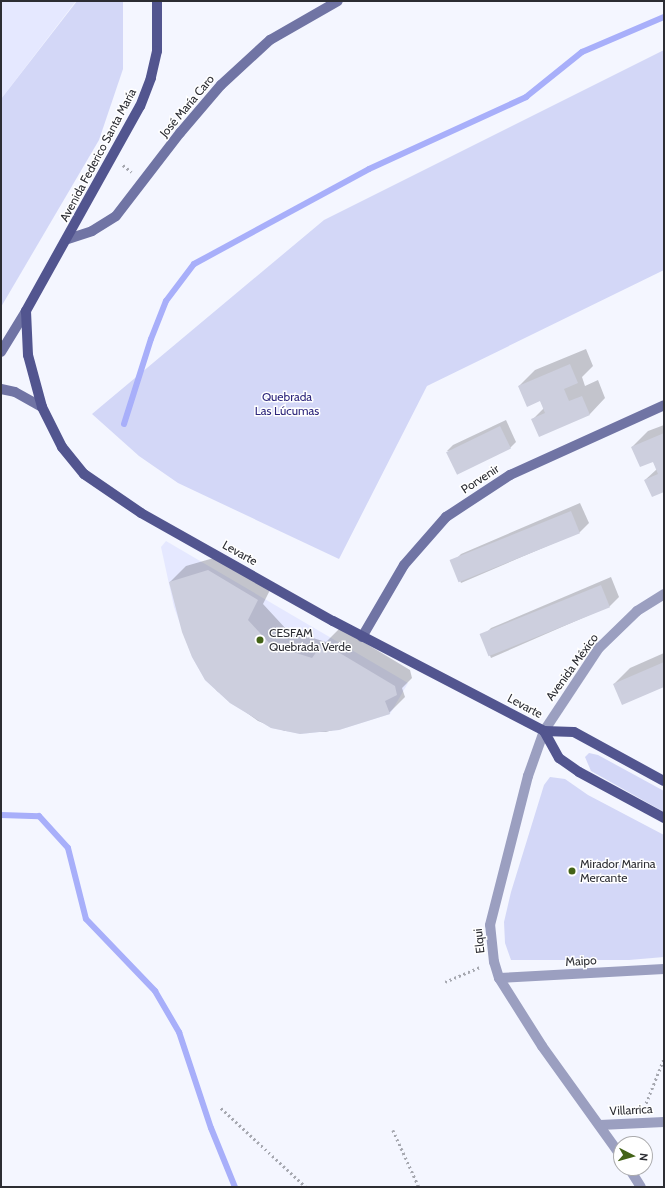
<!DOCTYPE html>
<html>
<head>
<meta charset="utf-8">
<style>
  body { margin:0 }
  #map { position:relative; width:665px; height:1188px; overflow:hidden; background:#f4f6ff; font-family:Cabin,sans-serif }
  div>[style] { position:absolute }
  .built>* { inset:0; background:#e5e8ff }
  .green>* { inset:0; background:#d3d7f7 }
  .shadow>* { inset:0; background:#0003 }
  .stream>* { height:6px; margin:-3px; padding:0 3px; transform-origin:3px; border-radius:3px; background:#a8affa }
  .building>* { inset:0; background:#cdcfde; transform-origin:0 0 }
  .path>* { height:2.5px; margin-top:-1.25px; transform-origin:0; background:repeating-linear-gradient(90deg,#a6a8b0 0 2px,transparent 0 5px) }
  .street>* { height:10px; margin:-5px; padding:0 5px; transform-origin:5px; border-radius:5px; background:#9b9fc0 }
  .secondary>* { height:10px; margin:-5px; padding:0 5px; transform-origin:5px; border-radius:5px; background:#7074a4 }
  .primary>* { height:10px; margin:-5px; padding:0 5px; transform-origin:5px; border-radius:5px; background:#52558f }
  .dots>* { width:11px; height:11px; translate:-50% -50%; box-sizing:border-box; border:2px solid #fff; border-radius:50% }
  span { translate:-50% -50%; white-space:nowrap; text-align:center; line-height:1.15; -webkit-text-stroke:3px #fff; paint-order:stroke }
  .street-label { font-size:12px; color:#2c2d33 }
  .park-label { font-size:12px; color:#2d267b }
  .poi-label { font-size:12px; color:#2c2d33 }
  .left { translate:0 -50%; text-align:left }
  .frame { position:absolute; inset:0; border:2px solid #2c2d33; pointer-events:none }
  .north { position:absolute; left:613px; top:1136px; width:40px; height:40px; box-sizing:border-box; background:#fff; border:1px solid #ababad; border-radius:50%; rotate:96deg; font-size:11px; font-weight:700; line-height:16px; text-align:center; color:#2c2d33 }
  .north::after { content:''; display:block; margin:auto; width:14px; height:18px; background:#436317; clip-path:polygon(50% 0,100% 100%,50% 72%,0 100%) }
</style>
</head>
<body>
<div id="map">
  <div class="built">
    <div style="clip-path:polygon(1px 1px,76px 1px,1px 99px)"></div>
    <div style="clip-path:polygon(166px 541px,408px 683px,390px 714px,339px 730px,300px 734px,271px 728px,230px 703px,205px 680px,192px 657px,174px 607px,161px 547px)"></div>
  </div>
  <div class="green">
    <div style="clip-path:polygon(77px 1px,123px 1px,123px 69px,99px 140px,1px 307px,1px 99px)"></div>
    <div style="clip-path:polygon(664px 50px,664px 270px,427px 386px,339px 559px,178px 483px,139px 456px,92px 414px,324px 220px)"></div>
    <div style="clip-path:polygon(589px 753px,598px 755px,664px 791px,664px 812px,591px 771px,585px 757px)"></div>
    <div style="clip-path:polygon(550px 777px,565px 779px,588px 795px,664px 835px,664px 957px,629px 960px,511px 960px,505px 943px,504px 922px,511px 892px,544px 785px)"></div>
  </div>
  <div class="shadow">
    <div style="clip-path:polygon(586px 349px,593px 366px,582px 377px,585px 386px,598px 380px,605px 398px,590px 414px,533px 419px,544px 408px,540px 400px,519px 386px,535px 370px)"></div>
    <div style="clip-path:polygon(506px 420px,516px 442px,510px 448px,447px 451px,453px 445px)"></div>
    <div style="clip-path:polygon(664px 425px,664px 491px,645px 480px,657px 469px,653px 461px,632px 447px,648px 431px)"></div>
    <div style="clip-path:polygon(580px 503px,589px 523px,580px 532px,461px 583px,452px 563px,461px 554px)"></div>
    <div style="clip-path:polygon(224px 555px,273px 584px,263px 604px,287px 630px,326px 642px,340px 628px,410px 670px,412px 678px,402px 688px,405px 697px,389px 713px,326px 732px,285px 731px,258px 721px,217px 691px,193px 657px,170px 582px,186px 566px)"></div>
    <div style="clip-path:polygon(611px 577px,619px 597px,610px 606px,491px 658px,482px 637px,491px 628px)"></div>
    <div style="clip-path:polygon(664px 653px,664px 686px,614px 684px,630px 668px)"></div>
  </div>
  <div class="stream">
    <div style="left:124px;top:424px;width:89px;rotate:-72.4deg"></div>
    <div style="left:151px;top:339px;width:41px;rotate:-68.5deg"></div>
    <div style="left:166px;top:301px;width:46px;rotate:-52.9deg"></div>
    <div style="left:194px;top:264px;width:199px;rotate:-28.5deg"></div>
    <div style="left:369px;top:169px;width:173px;rotate:-24.6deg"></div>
    <div style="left:526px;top:97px;width:72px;rotate:-38.8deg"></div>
    <div style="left:582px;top:52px;width:89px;rotate:-23.1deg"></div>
    <div style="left:1px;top:815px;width:38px;rotate:2deg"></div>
    <div style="left:39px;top:816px;width:43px;rotate:47.8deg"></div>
    <div style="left:68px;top:848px;width:73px;rotate:75.8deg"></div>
    <div style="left:86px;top:919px;width:100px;rotate:46.2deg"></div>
    <div style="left:155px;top:991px;width:48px;rotate:59.7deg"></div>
    <div style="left:179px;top:1032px;width:101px;rotate:71.6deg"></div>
    <div style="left:211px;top:1128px;width:64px;rotate:67.9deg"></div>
  </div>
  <div class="building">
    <div style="clip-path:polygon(570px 364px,578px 383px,564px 389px,569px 401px,582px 396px,590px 415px,539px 437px,531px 419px,545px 413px,540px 401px,527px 407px,518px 386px)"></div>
    <div style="left:500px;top:426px;width:25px;height:60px;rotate:64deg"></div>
    <div style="clip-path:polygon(664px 433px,664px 492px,652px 497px,644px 480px,658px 474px,653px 462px,640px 467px,631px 447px)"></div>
    <div style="left:571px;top:511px;width:24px;height:131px;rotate:68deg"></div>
    <div style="clip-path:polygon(208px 570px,258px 600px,248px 620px,271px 645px,312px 658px,323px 643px,395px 686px,397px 695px,385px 701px,390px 714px,339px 730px,300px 734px,271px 728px,230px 703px,205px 680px,192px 657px,182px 632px,169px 582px)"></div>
    <div style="left:601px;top:585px;width:24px;height:131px;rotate:68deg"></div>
    <div style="clip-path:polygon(664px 662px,664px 687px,622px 705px,613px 684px)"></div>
  </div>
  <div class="path">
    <div style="left:123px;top:165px;width:11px;rotate:38deg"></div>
    <div style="left:445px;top:982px;width:39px;rotate:-23deg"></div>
    <div style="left:221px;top:1108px;width:116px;rotate:42.9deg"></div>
    <div style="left:644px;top:1108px;width:54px;rotate:-68.2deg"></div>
    <div style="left:393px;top:1130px;width:63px;rotate:65.5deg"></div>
  </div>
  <div class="street">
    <div style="left:499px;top:978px;width:165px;rotate:-3.1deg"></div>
    <div style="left:600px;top:1125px;width:64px;rotate:-2.7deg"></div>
    <div style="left:621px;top:1156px;width:135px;rotate:-125.7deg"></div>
    <div style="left:542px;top:1046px;width:80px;rotate:-122.3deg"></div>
    <div style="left:499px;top:978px;width:17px;rotate:-107deg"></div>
    <div style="left:494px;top:962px;width:37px;rotate:-96deg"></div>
    <div style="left:490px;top:925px;width:154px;rotate:-75.7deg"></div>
    <div style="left:528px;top:776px;width:48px;rotate:-70.4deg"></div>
    <div style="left:544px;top:731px;width:100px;rotate:-56.5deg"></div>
    <div style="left:599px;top:648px;width:53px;rotate:-44.2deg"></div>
    <div style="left:637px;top:611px;width:32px;rotate:-32deg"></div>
    <div style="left:629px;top:1168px;width:22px;rotate:58deg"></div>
  </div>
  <div class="secondary">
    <div style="left:68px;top:239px;width:25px;rotate:-18deg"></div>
    <div style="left:92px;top:231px;width:28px;rotate:-32deg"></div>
    <div style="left:116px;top:216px;width:105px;rotate:-52.4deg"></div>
    <div style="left:180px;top:133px;width:63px;rotate:-49.5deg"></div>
    <div style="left:221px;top:85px;width:67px;rotate:-42.6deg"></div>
    <div style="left:270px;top:40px;width:78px;rotate:-29.8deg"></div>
    <div style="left:1px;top:352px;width:48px;rotate:-58.6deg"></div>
    <div style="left:1px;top:389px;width:14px;rotate:12deg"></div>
    <div style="left:15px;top:392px;width:31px;rotate:29deg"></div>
    <div style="left:362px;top:637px;width:83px;rotate:-59.7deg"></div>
    <div style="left:404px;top:565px;width:64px;rotate:-48.8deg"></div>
    <div style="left:446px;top:517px;width:77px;rotate:-33.3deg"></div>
    <div style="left:510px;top:475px;width:169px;rotate:-24.4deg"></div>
  </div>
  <div class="primary">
    <div style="left:157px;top:1px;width:50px;rotate:90deg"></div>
    <div style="left:157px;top:51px;width:28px;rotate:103deg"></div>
    <div style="left:151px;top:78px;width:30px;rotate:111deg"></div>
    <div style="left:140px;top:106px;width:235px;rotate:119.1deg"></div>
    <div style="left:26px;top:311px;width:44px;rotate:87.4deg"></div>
    <div style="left:28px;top:355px;width:54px;rotate:74.9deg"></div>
    <div style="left:42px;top:407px;width:45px;rotate:63.4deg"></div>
    <div style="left:62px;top:447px;width:35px;rotate:51deg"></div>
    <div style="left:84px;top:474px;width:69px;rotate:34.4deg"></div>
    <div style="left:141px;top:513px;width:220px;rotate:29.4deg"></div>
    <div style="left:333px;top:621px;width:238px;rotate:27.5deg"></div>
    <div style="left:544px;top:731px;width:30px;rotate:2deg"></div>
    <div style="left:574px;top:732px;width:102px;rotate:28.6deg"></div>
    <div style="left:544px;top:731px;width:31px;rotate:61deg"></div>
    <div style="left:559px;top:758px;width:24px;rotate:35deg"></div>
    <div style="left:579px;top:772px;width:97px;rotate:28.4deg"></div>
  </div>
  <div class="dots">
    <div style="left:260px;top:640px;background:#436317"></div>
    <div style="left:572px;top:871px;background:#436317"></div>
  </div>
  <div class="street-label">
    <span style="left:187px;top:106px;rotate:-50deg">José María Caro</span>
    <span style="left:98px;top:155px;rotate:-62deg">Avenida Federico Santa María</span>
    <span style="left:480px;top:479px;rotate:-33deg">Porvenir</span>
    <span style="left:240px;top:553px;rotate:29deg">Levarte</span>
    <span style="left:572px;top:667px;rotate:-54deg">Avenida México</span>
    <span style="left:525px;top:706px;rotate:28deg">Levarte</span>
    <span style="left:479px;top:941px;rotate:-96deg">Elqui</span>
    <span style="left:581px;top:961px;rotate:-3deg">Maipo</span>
    <span style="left:631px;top:1110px;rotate:-3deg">Villarrica</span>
  </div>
  <div class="park-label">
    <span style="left:287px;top:404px">Quebrada<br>Las Lúcumas</span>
  </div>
  <div class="poi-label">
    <span class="left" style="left:269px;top:640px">CESFAM<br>Quebrada Verde</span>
    <span class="left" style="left:580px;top:871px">Mirador Marina<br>Mercante</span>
  </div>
  <div class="frame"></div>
  <div class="north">N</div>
</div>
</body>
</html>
